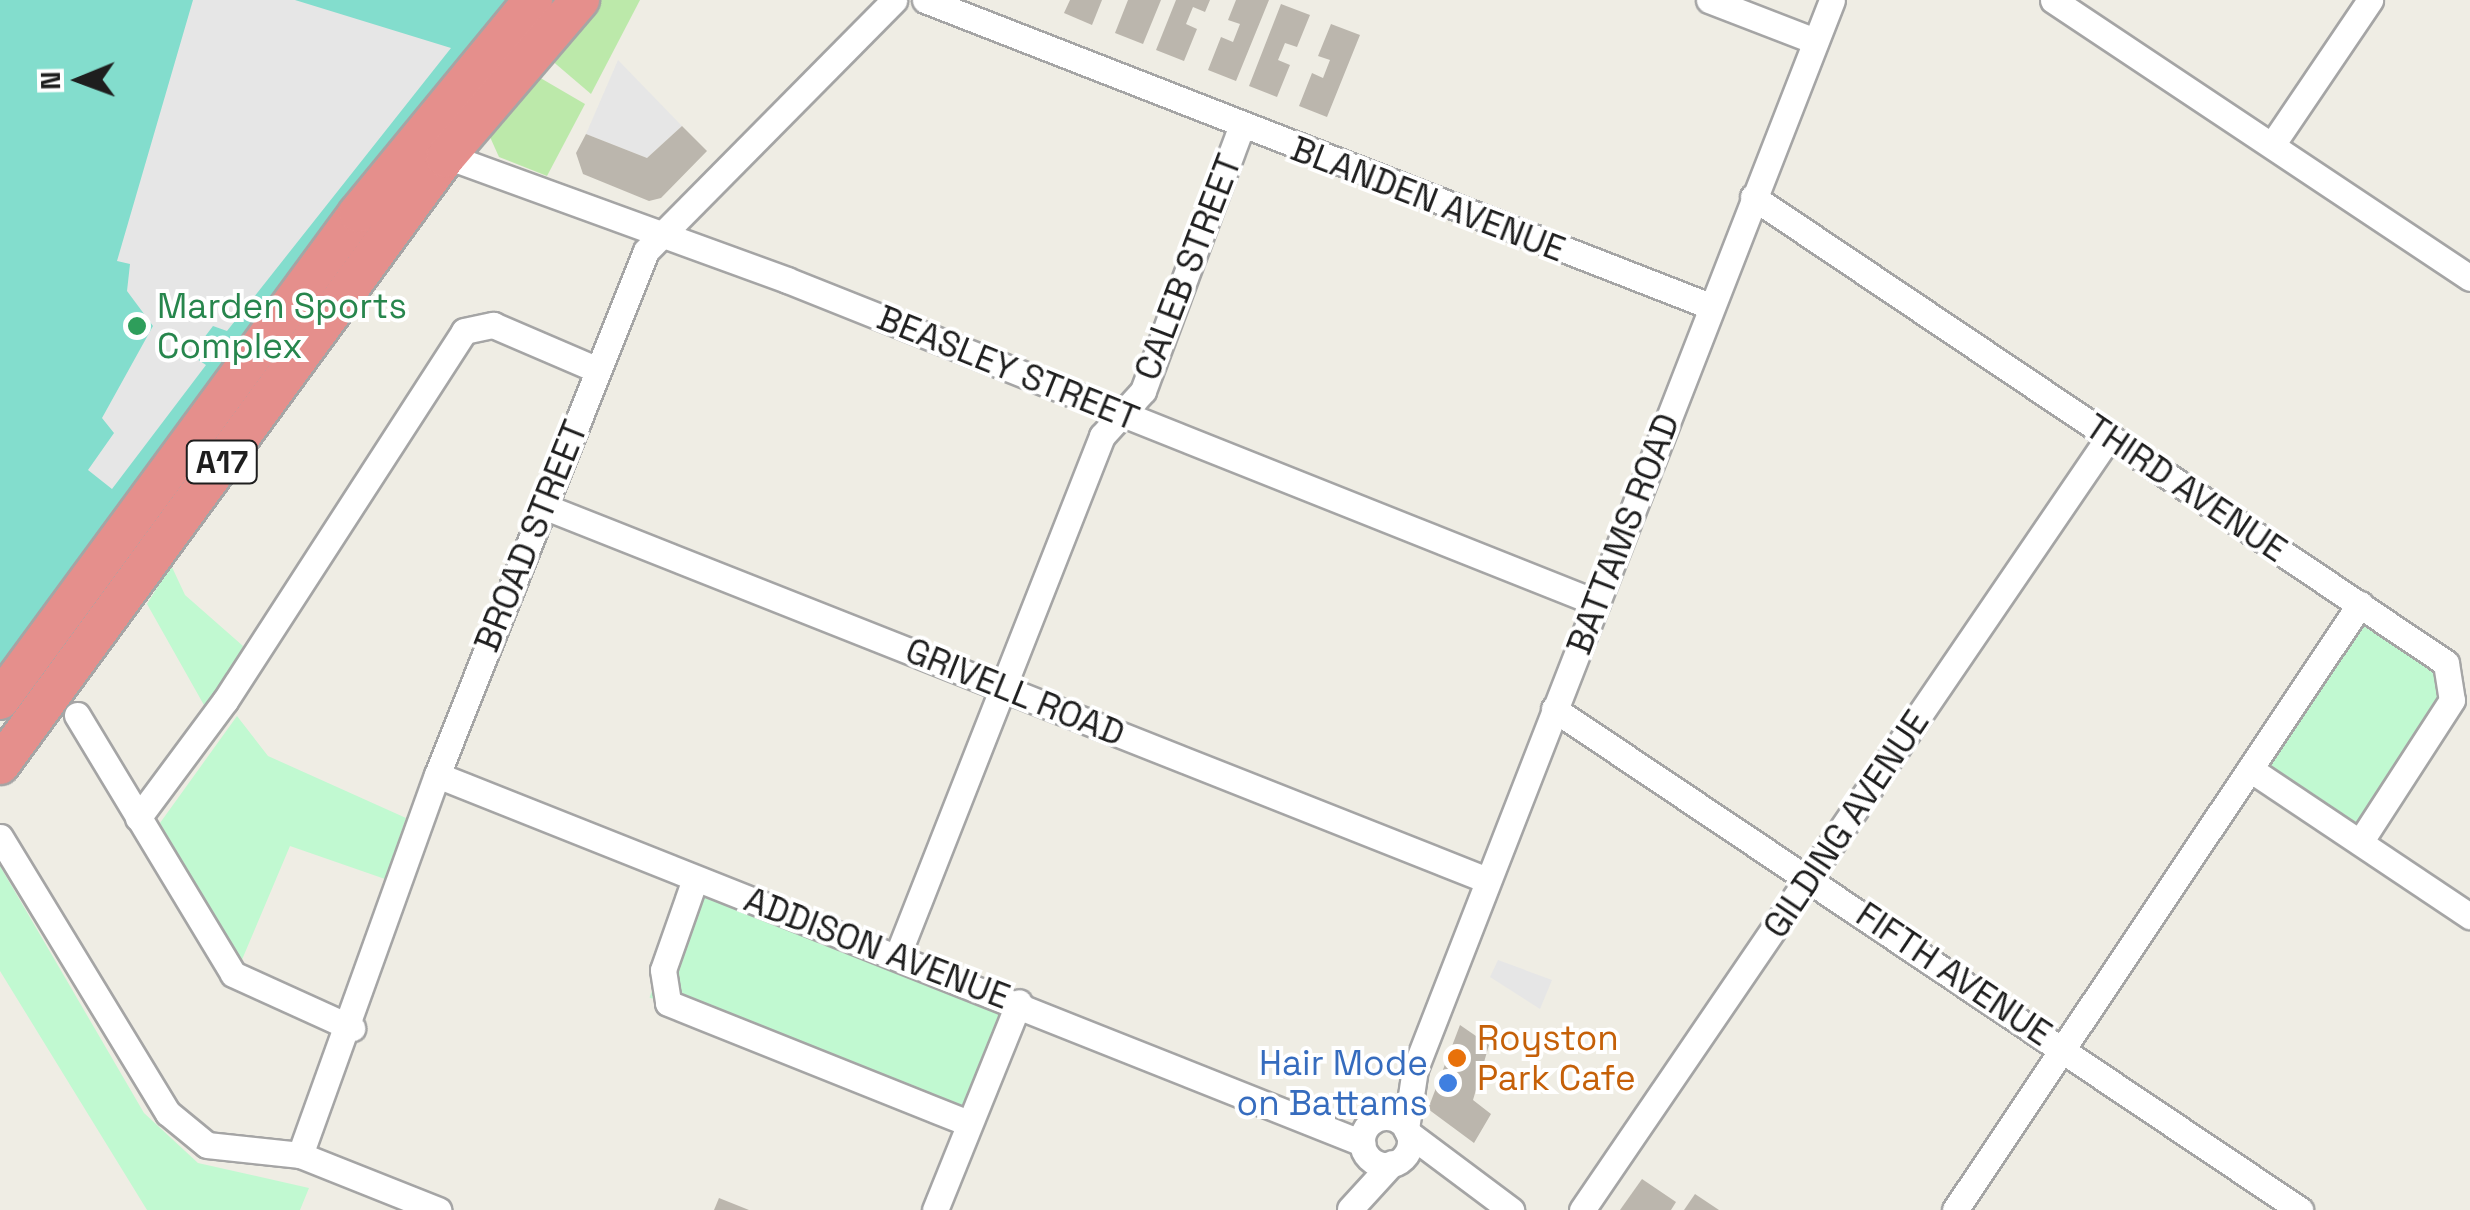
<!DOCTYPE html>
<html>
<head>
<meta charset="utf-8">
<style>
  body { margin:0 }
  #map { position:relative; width:2470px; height:1210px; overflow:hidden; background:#efede4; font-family:"Space Grotesk",sans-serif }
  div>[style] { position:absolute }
  .grass>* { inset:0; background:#bce9aa }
  .park>* { inset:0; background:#c1f9d1; transform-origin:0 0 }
  .pitch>* { inset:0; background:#83ddcd }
  .parking>* { inset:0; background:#e6e6e6 }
  .building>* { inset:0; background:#bbb6ad }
  .roads { filter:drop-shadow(2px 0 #a5a5a5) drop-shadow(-2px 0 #a5a5a5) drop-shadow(0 2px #a5a5a5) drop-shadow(0 -2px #a5a5a5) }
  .minor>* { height:25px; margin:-12.5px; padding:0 12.5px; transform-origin:12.5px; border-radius:12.5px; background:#fff }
  .minor>.ring { margin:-12.5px; padding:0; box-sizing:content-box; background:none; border:25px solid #fff; border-radius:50% }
  .highway>* { height:38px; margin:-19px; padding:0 19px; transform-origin:19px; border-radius:19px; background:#e58f8c }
  .dots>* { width:28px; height:28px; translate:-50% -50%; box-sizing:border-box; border:5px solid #fff; border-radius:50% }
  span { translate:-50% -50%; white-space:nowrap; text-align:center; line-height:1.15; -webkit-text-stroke:8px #fff; paint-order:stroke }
  .shield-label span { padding:2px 8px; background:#fff; border:2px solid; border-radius:8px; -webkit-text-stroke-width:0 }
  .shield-label { font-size:32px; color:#1e1e1e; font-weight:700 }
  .street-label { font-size:35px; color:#1e1e1e }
  .leisure-label { font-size:35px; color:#27864d }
  .left { translate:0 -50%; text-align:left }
  .food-label { font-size:35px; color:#c56008 }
  .shop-label { font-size:35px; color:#366cbe }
  .right { translate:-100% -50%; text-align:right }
  .north { position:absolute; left:30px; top:30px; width:100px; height:100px; -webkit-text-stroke:8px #fff; paint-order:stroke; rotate:269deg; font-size:28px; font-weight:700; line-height:40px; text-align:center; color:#1e1e1e }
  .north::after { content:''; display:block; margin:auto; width:35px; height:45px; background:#1e1e1e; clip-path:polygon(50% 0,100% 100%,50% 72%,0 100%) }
</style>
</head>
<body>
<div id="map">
  <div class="grass">
    <div style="clip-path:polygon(601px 0,640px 0,591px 94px,550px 59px)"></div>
    <div style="clip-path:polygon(537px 76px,585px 104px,547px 176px,499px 157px,490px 137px)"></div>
  </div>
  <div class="park">
    <div style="clip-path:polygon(171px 565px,185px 595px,243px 646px,209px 714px,147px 604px)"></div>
    <div style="clip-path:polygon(2360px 604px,2452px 676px,2360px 842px,2250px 769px)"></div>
    <div style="clip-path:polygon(237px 716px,268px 756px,406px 818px,385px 879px,290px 846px,241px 962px,160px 823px)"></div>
    <div style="clip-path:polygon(0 866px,144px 1113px,198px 1163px,309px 1188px,300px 1210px,147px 1210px,0 971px)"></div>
    <div style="left:695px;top:879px;width:347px;height:127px;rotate:21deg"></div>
  </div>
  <div class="pitch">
    <div style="clip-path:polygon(0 0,533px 0,0 700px)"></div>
  </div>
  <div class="parking">
    <div style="clip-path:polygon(193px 0,295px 0,451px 48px,227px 331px,213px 326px,191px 355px,206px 365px,112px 489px,88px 470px,114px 433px,102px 418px,153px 326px,127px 291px,130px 264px,117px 261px)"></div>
    <div style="clip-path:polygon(618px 60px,682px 126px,647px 158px,586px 134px)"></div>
    <div style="clip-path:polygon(1498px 960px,1552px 980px,1540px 1009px,1490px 977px)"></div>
  </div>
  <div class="building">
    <div style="clip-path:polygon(1070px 0,1102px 0,1092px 25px,1064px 13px)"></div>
    <div style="clip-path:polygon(1128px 0,1161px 0,1143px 44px,1115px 33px)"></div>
    <div style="clip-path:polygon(1176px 0,1210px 0,1205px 12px,1193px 7px,1186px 24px,1197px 29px,1184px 61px,1156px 50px)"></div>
    <div style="clip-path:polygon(1236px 0,1269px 0,1236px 81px,1208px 70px,1221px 37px,1233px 42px,1240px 24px,1228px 20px)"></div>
    <div style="clip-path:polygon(1281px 4px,1310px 15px,1297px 47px,1285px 43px,1278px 60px,1290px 65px,1277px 97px,1249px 86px)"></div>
    <div style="clip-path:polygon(1331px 24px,1360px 35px,1327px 117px,1299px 106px,1312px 73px,1323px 78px,1330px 60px,1318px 56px)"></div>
    <div style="clip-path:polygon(682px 126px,707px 151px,661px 198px,649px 201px,583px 174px,576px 153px,586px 134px,647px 158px)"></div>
    <div style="clip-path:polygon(1460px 1025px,1489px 1045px,1473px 1100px,1491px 1114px,1474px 1143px,1428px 1109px)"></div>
    <div style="clip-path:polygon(1642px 1179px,1676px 1202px,1671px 1210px,1620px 1210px)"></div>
    <div style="clip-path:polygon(1695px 1194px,1719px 1210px,1684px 1210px)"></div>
    <div style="clip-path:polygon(719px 1198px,749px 1210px,714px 1210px)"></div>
  </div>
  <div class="roads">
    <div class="minor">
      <div style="left:925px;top:0;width:843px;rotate:21.3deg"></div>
      <div style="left:1709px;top:0;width:114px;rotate:21.1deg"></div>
      <div style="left:2053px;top:0;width:501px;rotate:33.69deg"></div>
      <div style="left:2272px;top:145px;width:175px;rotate:-55.9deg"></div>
      <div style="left:433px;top:151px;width:377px;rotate:20deg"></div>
      <div style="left:787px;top:280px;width:872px;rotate:21.74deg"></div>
      <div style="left:1753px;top:197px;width:835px;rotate:33.92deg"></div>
      <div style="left:2446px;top:663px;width:37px;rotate:81deg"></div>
      <div style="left:2452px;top:700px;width:169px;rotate:122.9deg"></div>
      <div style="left:543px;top:506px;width:1015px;rotate:21.61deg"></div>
      <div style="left:1554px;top:709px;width:899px;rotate:33.88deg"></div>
      <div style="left:77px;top:715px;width:302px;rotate:58.9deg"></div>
      <div style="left:233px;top:974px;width:131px;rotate:24.4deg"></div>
      <div style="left:2250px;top:769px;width:265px;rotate:33.8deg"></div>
      <div style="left:437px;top:775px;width:996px;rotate:21.69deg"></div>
      <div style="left:138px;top:818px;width:146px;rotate:-53.4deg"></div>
      <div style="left:225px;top:701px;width:440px;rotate:-57.1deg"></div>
      <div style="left:464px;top:331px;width:30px;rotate:-12deg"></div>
      <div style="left:493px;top:325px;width:114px;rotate:23.2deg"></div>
      <div style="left:0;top:837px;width:323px;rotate:58.7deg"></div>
      <div style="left:168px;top:1113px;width:50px;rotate:39.4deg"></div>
      <div style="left:207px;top:1145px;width:94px;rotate:6.1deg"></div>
      <div style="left:300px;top:1155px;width:149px;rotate:21.7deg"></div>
      <div style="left:695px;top:879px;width:96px;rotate:109.4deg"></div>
      <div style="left:663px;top:970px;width:33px;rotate:81deg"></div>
      <div style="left:668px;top:1003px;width:323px;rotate:21.8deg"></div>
      <div style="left:898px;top:954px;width:557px;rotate:-68.5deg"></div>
      <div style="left:1102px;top:436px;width:61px;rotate:-47.7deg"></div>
      <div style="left:1143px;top:391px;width:281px;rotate:-69.6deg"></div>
      <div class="ring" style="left:1362px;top:1117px;width:23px;height:23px"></div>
      <div style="left:1406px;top:1129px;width:61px;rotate:-81.5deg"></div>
      <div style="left:1415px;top:1069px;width:1147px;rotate:-68.69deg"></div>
      <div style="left:1408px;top:1133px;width:129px;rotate:36.8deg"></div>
      <div style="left:300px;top:1155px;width:404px;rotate:-70.2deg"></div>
      <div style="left:437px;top:775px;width:564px;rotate:-68.26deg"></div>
      <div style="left:646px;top:251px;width:353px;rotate:-45.3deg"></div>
      <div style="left:1350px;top:1209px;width:62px;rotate:-47.6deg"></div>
      <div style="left:935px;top:1210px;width:224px;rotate:-68deg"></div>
      <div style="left:1582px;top:1210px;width:936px;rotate:-55.72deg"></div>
      <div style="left:1955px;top:1210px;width:729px;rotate:-56.24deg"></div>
    </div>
    <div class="highway">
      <div style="left:0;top:700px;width:604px;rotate:-53.68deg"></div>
      <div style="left:358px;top:213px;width:276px;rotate:-50.6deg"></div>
      <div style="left:0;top:765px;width:753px;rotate:-53.75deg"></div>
      <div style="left:445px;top:158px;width:208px;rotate:-49.5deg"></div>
    </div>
  </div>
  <div class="dots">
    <div style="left:137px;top:326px;background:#2e9e5b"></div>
    <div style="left:1457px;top:1058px;background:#e8710a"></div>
    <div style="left:1448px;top:1083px;background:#3f7fe0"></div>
  </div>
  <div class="shield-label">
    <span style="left:222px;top:462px">A17</span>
  </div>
  <div class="street-label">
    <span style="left:1428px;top:199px;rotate:21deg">BLANDEN AVENUE</span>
    <span style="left:1188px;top:267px;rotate:-69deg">CALEB STREET</span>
    <span style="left:1008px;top:368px;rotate:22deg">BEASLEY STREET</span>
    <span style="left:2186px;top:488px;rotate:34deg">THIRD AVENUE</span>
    <span style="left:1623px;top:534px;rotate:-69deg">BATTAMS ROAD</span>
    <span style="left:531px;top:536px;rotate:-68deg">BROAD STREET</span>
    <span style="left:1015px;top:692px;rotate:22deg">GRIVELL ROAD</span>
    <span style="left:1846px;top:824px;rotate:-56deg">GILDING AVENUE</span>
    <span style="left:877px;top:948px;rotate:21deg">ADDISON AVENUE</span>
    <span style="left:1954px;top:974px;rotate:34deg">FIFTH AVENUE</span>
  </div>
  <div class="leisure-label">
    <span class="left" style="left:157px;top:326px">Marden Sports<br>Complex</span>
  </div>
  <div class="food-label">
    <span class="left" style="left:1477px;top:1058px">Royston<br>Park Cafe</span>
  </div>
  <div class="shop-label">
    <span class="right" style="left:1428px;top:1083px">Hair Mode<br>on Battams</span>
  </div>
  <div class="north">N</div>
</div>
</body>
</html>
